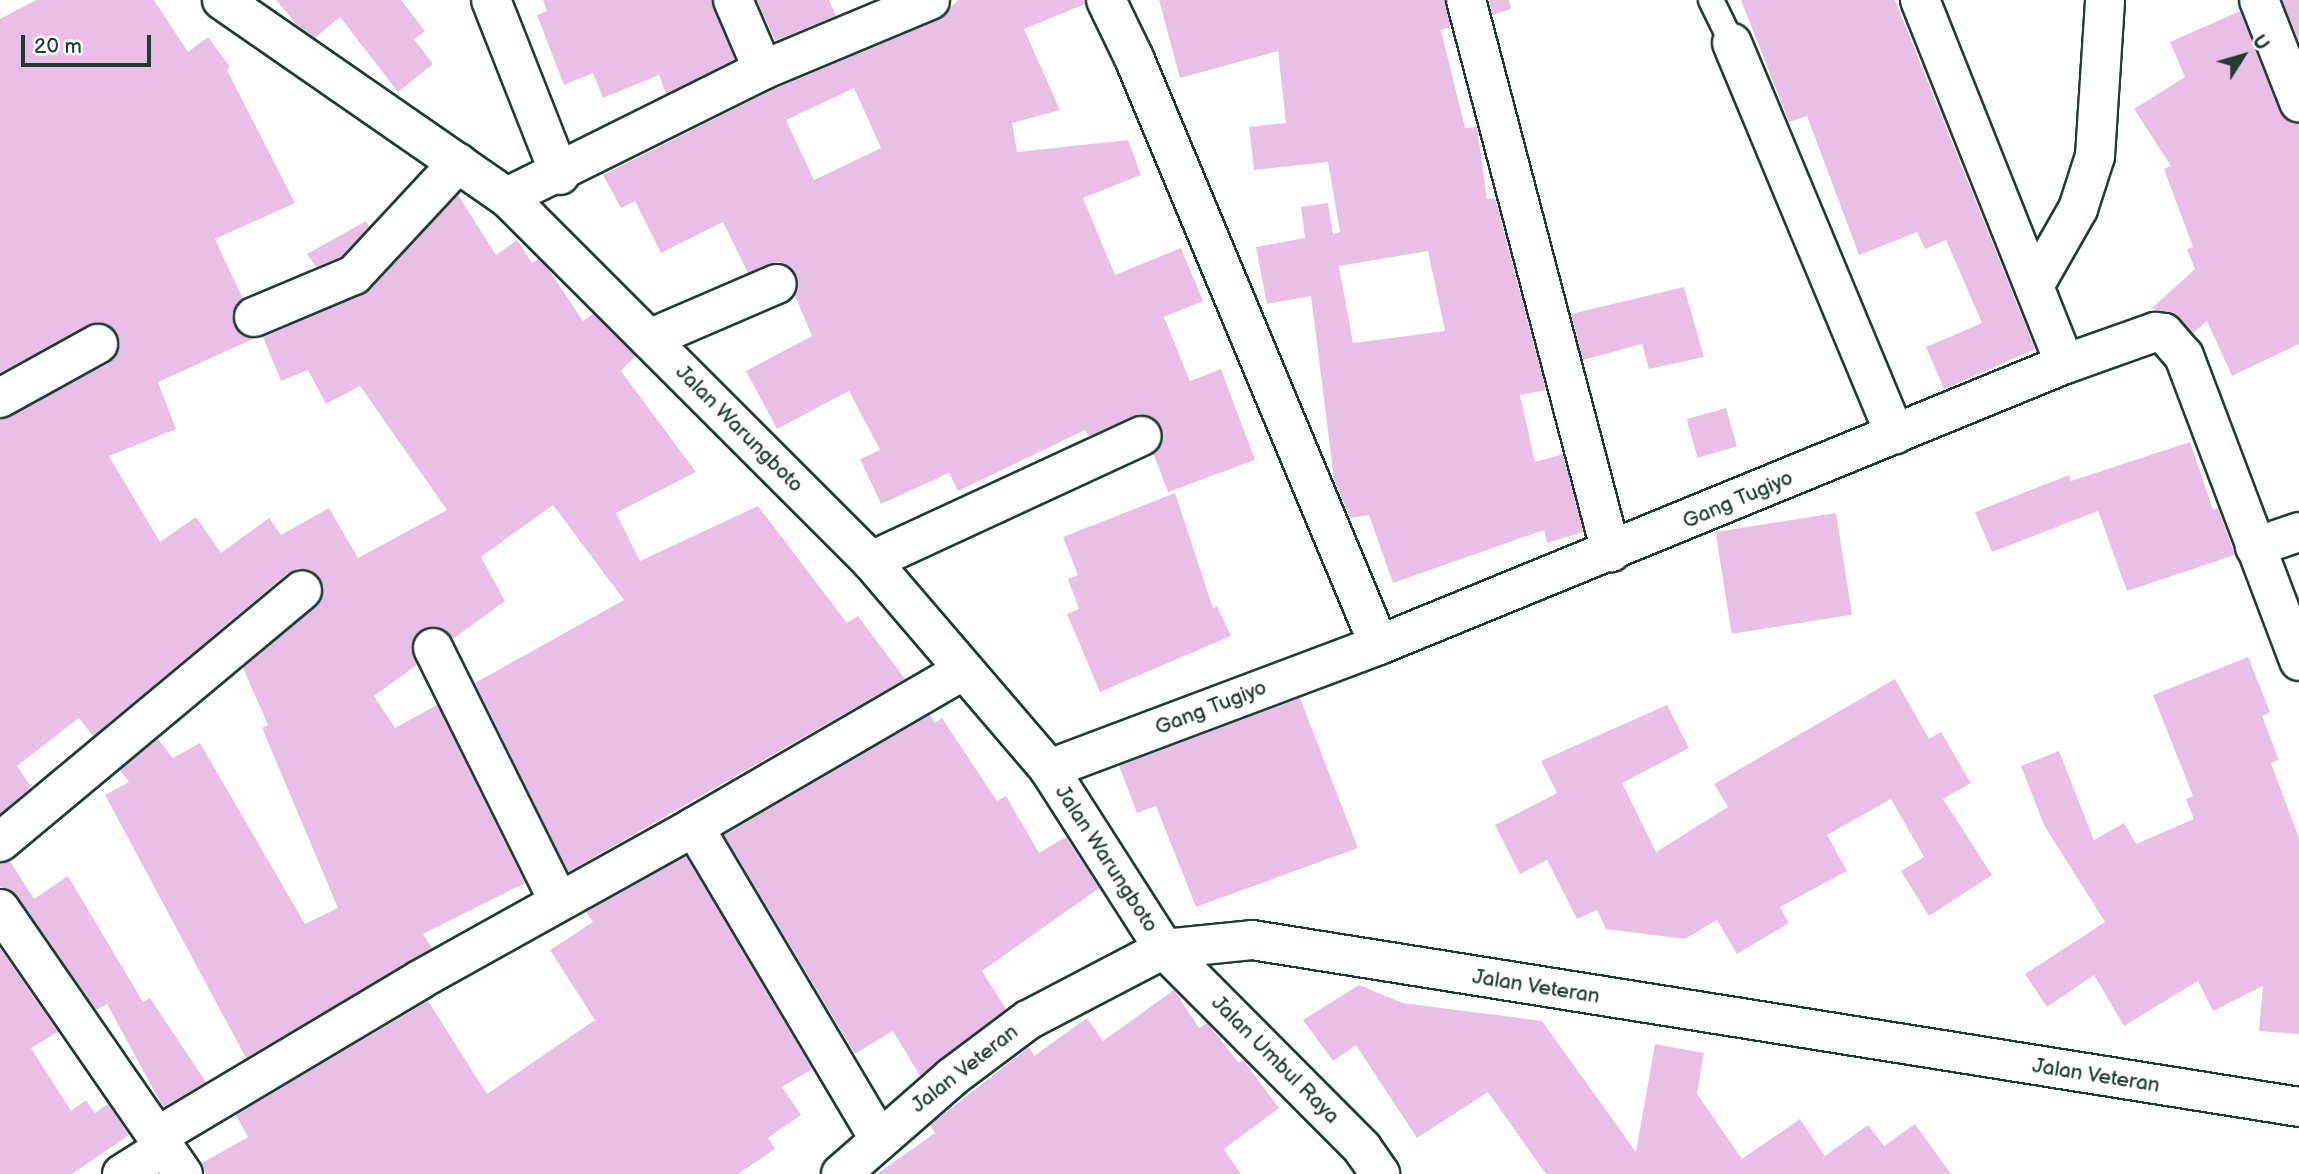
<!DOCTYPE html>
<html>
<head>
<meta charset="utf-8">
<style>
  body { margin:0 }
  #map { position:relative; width:2299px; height:1174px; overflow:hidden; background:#fff; font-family:"Balsamiq Sans",sans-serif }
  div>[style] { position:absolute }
  .building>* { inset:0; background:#eabfe5; transform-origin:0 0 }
  .roads { filter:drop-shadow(2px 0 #1f3d34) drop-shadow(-2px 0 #1f3d34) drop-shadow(0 2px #1f3d34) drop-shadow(0 -2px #1f3d34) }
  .lane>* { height:24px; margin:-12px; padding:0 12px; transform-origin:12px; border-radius:12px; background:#fff }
  .street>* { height:38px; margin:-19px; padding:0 19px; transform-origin:19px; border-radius:19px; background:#fff }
  .secondary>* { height:38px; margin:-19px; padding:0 19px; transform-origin:19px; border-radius:19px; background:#fff }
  span { translate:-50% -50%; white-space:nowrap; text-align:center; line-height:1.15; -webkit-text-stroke:5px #fff; paint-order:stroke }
  .street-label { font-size:21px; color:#1f3d34 }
  .north { position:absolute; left:2208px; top:21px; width:70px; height:70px; -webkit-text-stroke:5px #fff; paint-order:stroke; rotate:53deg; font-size:19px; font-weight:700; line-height:28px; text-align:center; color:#1f3d34 }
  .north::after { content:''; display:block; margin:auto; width:24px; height:32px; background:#1f3d34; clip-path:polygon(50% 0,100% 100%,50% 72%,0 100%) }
  .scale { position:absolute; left:21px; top:35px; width:130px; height:32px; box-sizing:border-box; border:4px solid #1f3d34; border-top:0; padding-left:9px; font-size:21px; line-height:24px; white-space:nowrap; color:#1f3d34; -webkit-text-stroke:5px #fff; paint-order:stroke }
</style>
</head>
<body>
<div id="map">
  <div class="building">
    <div style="clip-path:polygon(36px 0,154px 0,188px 52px,208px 37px,230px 67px,227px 70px,295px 203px,215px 239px,243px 299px,232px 314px,234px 325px,253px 339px,158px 382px,176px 429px,109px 456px,160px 542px,196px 517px,221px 553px,269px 518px,281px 535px,329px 508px,358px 558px,447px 510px,360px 386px,326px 404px,308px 370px,281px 381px,263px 337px,370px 290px,458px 195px,496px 255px,517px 240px,532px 263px,538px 259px,549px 270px,583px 321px,593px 314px,635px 356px,621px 371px,696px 472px,616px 513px,640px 561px,758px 506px,847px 623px,858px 616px,905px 679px,568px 872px,475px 683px,624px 600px,553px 505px,481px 557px,505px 601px,453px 639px,444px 629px,423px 629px,411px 646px,417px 665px,374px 696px,395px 728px,437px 705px,525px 883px,423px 934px,432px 948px,246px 1058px,105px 795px,129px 782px,120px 770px,158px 739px,173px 758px,200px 743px,305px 924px,338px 908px,262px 728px,268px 725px,243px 668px,316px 606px,324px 587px,318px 576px,299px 568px,288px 573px,93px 736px,79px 718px,17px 766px,31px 787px,0 814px,0 420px,109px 363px,120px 345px,117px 333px,98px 322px,0 373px,0 19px)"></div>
    <div style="clip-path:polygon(276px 0,401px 0,425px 31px,414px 39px,433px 64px,398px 92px,340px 17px,315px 38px,297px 25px)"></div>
    <div style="clip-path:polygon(543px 0,712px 0,735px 60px,666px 94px,659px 75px,603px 98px,593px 73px,564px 85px,537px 15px,547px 11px)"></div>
    <div style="clip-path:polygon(757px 0,829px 0,836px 16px,775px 41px)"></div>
    <div style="clip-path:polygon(evenodd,958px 0,1084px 0,1085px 4px,1024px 29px,1060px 110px,1012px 123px,1017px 152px,1128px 140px,1141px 175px,1083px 198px,1115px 275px,1181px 248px,1203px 301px,1164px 317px,1190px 381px,1221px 369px,1255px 460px,1168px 492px,1153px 453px,1163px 439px,1161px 427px,1153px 418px,1139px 414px,1089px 436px,1085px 430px,958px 491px,949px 473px,881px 504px,860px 459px,880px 450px,849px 391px,777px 429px,746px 371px,812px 336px,795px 296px,797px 276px,791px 267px,779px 262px,748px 273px,723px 222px,661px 253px,635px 201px,621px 208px,603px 175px,772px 90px,938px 20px,958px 0,854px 88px,881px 148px,814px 180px,786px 120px,854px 88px)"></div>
    <div style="clip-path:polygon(evenodd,1159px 0,1445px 0,1450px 27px,1441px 30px,1465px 128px,1477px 127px,1487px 199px,1495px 198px,1546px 390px,1520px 395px,1535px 462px,1563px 454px,1583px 532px,1547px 543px,1544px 530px,1393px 583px,1369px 515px,1350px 518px,1334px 479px,1311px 296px,1267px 304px,1256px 247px,1305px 238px,1301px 207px,1328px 203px,1333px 234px,1340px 232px,1328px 162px,1254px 170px,1249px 127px,1286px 123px,1278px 51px,1180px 78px,1159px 0,1428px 251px,1445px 331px,1353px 343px,1339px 266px,1428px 251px)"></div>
    <div style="clip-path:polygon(1489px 0,1509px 0,1511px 9px,1492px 15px)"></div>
    <div style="clip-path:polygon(1741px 0,1895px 0,2035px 349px,1944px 389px,1926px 347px,1982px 323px,1946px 240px,1925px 249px,1917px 232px,1859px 255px,1807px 116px,1789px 122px)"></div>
    <div style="clip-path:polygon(2282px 0,2299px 0,2299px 42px)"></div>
    <div style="clip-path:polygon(2240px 11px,2279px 110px,2286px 119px,2299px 123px,2299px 344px,2232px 376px,2207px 321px,2193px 333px,2180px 318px,2152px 308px,2195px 269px,2187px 249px,2193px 247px,2164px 169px,2171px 166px,2134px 109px,2185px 77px,2170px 42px)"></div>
    <div style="clip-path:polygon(366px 221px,369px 227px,341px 257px,316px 267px,307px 254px)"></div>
    <div style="clip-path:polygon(1684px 287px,1704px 357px,1649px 369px,1642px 344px,1583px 360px,1571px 314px)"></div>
    <div style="left:1726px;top:408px;width:40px;height:41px;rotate:74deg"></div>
    <div style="clip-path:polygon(2190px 442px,2213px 510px,2218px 508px,2235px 555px,2127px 591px,2098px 511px,1992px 552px,1975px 512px,2069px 475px,2071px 481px)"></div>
    <div style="clip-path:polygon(1175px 493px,1213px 608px,1217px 606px,1231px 636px,1100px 692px,1067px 614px,1079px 609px,1068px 579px,1078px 575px,1063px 537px)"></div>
    <div style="left:1836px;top:513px;width:103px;height:122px;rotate:81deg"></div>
    <div style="clip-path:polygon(2248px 657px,2270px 712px,2262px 716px,2279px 760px,2271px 763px,2299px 838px,2299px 1034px,2259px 1031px,2263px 986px,2213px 1011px,2198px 981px,2124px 1026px,2094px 975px,2047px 1007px,2025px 974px,2105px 922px,2044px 825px,2021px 766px,2059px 751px,2094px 840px,2124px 823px,2136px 844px,2194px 819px,2186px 799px,2193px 796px,2153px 695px)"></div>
    <div style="clip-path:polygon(1895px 679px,1929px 739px,1941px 732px,1971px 783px,1943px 799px,1992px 875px,1929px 916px,1901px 871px,1924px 857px,1891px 799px,1827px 835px,1847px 871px,1780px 907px,1789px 923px,1737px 954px,1717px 920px,1685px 939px,1606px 929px,1597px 910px,1577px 919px,1547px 860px,1520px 874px,1495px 825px,1557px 793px,1541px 761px,1667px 705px,1689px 748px,1622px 783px,1656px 852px,1728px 807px,1714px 784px)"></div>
    <div style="clip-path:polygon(1300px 698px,1358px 848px,1196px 907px,1156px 806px,1137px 813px,1119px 766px)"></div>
    <div style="clip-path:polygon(930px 715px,935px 723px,942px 718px,997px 801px,1006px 796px,1039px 853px,1066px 837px,1099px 888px,982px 971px,1006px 1009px,920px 1076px,893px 1031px,855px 1054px,724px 835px)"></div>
    <div style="clip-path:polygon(686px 856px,812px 1069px,782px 1087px,801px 1115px,768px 1138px,775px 1149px,738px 1174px,205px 1174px,202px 1163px,248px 1137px,236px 1115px,428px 1001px,487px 1094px,595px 1020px,550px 950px,593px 922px,586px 912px)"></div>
    <div style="clip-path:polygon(10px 861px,34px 899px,68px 876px,143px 1002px,150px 998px,206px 1082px,163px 1107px,107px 1004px,96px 1010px,18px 897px,0 887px,0 863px)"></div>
    <div style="clip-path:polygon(0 948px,58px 1032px,31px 1048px,71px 1111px,86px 1100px,95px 1113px,108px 1104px,129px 1135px,72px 1174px,0 1174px)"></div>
    <div style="clip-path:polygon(1359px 985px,1403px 1003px,1542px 1021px,1636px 1152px,1655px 1044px,1704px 1053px,1697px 1094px,1742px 1159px,1800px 1119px,1825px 1156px,1868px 1125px,1884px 1146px,1915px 1124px,1951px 1174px,1546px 1174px,1488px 1092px,1417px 1138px,1356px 1045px,1333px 1061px,1303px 1020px)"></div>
    <div style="clip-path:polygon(1174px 990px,1199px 1028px,1207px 1023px,1239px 1063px,1243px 1060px,1279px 1108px,1224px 1149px,1241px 1174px,877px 1174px,935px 1133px,930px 1125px,1029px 1047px,1034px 1056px,1087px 1018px,1103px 1041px)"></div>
  </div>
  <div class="roads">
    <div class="lane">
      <div style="left:1711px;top:0;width:48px;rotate:64deg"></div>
    </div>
    <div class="street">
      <div style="left:222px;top:0;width:346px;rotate:34.7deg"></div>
      <div style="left:507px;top:197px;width:515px;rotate:45deg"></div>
      <div style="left:871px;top:561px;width:274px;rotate:49.4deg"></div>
      <div style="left:1049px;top:769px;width:214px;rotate:57.4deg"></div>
      <div style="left:1164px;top:949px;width:281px;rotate:45.1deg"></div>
      <div style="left:1362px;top:1148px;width:32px;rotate:55deg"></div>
      <div style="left:491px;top:0;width:188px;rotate:68.5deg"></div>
      <div style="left:733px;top:0;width:76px;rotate:66.8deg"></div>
      <div style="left:1106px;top:0;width:64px;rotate:64.2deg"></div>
      <div style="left:1134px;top:58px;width:636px;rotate:67.35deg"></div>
      <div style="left:1466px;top:0;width:571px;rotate:75.28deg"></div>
      <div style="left:1920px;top:0;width:392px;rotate:68.3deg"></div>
      <div style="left:2259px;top:0;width:110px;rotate:68.6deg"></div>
      <div style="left:1732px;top:43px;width:424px;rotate:67.4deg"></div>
      <div style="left:507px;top:197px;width:286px;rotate:-26.4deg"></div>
      <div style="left:763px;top:70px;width:181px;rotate:-22.7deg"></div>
      <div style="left:2034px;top:286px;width:89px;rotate:-60.3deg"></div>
      <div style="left:2078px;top:209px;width:56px;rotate:-72.2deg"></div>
      <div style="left:2095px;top:156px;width:156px;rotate:-86.3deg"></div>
      <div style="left:254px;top:317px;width:108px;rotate:-22.8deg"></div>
      <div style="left:354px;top:275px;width:153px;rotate:-47.1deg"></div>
      <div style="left:649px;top:339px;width:139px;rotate:-23.3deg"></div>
      <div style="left:0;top:398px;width:112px;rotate:-28.9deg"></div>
      <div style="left:2255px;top:547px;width:46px;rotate:-18.8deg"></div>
      <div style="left:871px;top:561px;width:298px;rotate:-24.8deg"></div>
      <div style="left:433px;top:648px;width:281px;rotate:63.6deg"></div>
      <div style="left:1049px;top:769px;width:353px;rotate:-20.6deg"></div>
      <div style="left:1379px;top:645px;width:741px;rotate:-22.28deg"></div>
      <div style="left:2065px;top:364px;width:96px;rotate:-19.6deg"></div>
      <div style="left:2155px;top:332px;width:9px;rotate:6deg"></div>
      <div style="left:2164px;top:333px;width:30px;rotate:49deg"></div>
      <div style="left:2184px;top:356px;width:326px;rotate:69.3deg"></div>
      <div style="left:694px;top:827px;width:312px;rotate:-30.2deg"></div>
      <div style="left:0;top:842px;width:393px;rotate:-39.8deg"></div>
      <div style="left:0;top:909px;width:322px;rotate:55.4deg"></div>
      <div style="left:158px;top:1136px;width:306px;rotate:-30.8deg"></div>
      <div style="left:421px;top:979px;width:312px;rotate:-29.1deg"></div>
      <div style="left:694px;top:827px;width:362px;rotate:59.3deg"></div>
      <div style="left:122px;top:1174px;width:51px;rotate:-32.1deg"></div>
    </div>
    <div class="secondary">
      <div style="left:841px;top:1174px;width:147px;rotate:-41.1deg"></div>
      <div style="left:952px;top:1077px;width:95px;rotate:-36.9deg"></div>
      <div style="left:1028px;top:1020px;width:153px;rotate:-27.6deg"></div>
      <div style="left:1164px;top:949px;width:88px;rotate:-5.8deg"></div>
      <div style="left:1252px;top:940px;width:1060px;rotate:9.06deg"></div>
    </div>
  </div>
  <div class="street-label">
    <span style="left:739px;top:429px;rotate:45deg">Jalan Warungboto</span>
    <span style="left:1738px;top:500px;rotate:-23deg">Gang Tugiyo</span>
    <span style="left:1211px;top:708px;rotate:-21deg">Gang Tugiyo</span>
    <span style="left:1106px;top:859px;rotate:57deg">Jalan Warungboto</span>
    <span style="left:1536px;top:987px;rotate:9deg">Jalan Veteran</span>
    <span style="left:1275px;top:1060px;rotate:45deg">Jalan Umbul Raya</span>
    <span style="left:965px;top:1069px;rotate:-38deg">Jalan Veteran</span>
    <span style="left:2096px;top:1076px;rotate:9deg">Jalan Veteran</span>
  </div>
  <div class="north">U</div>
  <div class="scale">20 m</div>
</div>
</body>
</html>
